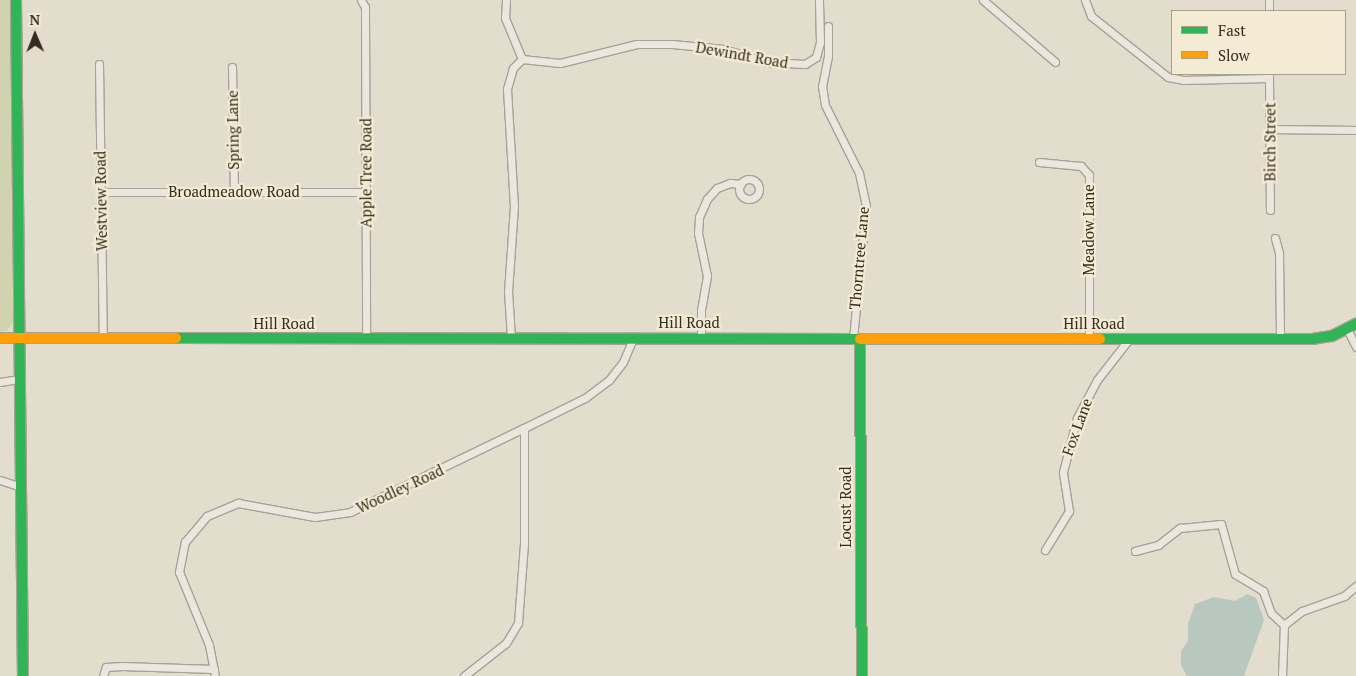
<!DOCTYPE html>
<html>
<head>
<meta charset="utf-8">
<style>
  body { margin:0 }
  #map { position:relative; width:1356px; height:676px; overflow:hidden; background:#e3ddcd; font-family:"PT Serif",serif }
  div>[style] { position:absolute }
  .green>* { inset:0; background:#d1d2b0 }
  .water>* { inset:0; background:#b8c8be }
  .roads { filter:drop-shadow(1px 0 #a8a296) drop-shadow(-1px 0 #a8a296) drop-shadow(0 1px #a8a296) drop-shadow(0 -1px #a8a296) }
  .street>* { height:7px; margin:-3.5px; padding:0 3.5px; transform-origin:3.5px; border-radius:3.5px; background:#ebe7de }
  .street>.ring { margin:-3.5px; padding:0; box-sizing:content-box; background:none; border:7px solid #ebe7de; border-radius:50% }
  .fast>* { height:10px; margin:-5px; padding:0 5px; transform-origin:5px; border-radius:5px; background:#30b455 }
  .slow>* { height:10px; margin:-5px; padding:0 5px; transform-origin:5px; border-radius:5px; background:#ff9f0a }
  span { translate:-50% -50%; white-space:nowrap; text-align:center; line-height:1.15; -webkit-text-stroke:4.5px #f3ebd4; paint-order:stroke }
  .street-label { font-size:15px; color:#362b1f }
  .legend { position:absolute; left:1171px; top:10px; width:175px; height:65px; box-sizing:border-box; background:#f3ebd4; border:1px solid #a79e8c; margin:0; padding:6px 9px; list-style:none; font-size:15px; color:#362b1f }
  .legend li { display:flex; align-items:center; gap:10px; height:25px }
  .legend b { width:25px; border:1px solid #a79e8c }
  .north { position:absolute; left:10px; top:10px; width:50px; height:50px; -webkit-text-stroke:4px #f3ebd4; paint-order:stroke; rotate:359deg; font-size:14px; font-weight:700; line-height:20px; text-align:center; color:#362b1f }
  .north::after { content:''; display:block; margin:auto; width:18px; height:22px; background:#362b1f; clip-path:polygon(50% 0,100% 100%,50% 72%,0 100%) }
</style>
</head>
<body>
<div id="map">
  <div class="green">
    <div style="clip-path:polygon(0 0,10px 0,13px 322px,7px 331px,0 332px)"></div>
  </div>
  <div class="water">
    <div style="clip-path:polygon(1247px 594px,1256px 598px,1264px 620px,1244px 676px,1187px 676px,1181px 665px,1181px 651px,1188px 641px,1188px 624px,1195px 604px,1214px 597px,1235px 601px)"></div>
  </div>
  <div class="roads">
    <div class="street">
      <div style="left:361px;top:0;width:8px;rotate:60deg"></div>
      <div style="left:365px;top:7px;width:332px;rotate:89.8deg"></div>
      <div style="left:506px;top:0;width:18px;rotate:93deg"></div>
      <div style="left:505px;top:18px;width:44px;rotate:67.5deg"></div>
      <div style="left:522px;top:59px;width:13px;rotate:135deg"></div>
      <div style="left:513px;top:68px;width:22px;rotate:106deg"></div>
      <div style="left:507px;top:89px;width:117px;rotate:86.6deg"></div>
      <div style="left:514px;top:206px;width:85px;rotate:94deg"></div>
      <div style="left:508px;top:291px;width:47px;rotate:86.3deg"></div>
      <div style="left:983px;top:0;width:95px;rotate:40.7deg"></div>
      <div style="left:1085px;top:0;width:17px;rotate:69deg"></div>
      <div style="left:1091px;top:16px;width:98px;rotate:38.4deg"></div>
      <div style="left:1168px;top:77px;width:15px;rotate:11deg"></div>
      <div style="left:1183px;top:80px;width:86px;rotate:-1.3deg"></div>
      <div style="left:1269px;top:0;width:11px;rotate:90deg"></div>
      <div style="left:828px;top:26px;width:30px;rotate:90deg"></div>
      <div style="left:828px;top:56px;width:31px;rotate:101deg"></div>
      <div style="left:822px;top:86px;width:19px;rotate:81deg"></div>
      <div style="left:825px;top:105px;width:76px;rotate:63.4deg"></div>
      <div style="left:859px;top:173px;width:34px;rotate:78deg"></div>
      <div style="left:866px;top:206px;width:134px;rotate:95.6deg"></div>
      <div style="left:522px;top:59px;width:38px;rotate:6deg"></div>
      <div style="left:560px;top:63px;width:79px;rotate:-13.9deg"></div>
      <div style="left:637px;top:44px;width:35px"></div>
      <div style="left:672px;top:44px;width:52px;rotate:5.5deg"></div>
      <div style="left:724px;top:49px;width:45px;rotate:16.8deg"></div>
      <div style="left:767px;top:62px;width:38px;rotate:3deg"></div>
      <div style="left:805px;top:64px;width:13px;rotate:-32deg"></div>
      <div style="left:816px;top:57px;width:16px;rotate:-75deg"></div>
      <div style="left:820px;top:42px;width:42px;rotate:-91.4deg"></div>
      <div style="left:99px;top:64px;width:274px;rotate:89.2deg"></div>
      <div style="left:232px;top:67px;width:125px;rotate:89.1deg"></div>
      <div style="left:1269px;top:75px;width:135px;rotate:89.6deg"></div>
      <div style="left:1270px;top:129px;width:86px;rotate:0.7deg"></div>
      <div style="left:1039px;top:162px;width:42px;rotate:5.4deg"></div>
      <div style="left:1081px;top:166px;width:12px;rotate:48deg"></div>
      <div style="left:1089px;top:175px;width:165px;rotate:90deg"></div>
      <div class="ring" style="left:739px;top:179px;width:13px;height:13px"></div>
      <div style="left:101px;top:192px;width:266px"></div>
      <div style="left:1275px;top:238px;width:16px;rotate:75deg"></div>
      <div style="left:1279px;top:253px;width:86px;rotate:89.3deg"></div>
      <div style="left:1347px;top:329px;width:20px;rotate:63deg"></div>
      <div style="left:701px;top:338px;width:28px;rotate:-90deg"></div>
      <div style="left:701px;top:310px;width:35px;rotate:-80deg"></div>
      <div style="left:707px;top:276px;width:44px;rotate:-101.8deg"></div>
      <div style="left:698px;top:233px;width:16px;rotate:-86deg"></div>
      <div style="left:699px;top:217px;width:20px;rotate:-66deg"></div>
      <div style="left:707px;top:199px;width:15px;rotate:-48deg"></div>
      <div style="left:717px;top:188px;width:14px;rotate:-21deg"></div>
      <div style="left:730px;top:183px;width:11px;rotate:5deg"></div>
      <div style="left:0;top:382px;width:20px;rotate:-9deg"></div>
      <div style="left:0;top:480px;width:22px;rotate:18deg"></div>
      <div style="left:1045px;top:550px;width:46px;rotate:-58.4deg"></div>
      <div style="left:1069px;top:511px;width:39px;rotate:-99deg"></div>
      <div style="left:1063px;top:472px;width:56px;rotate:-75.5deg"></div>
      <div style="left:1077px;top:418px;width:43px;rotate:-62.2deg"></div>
      <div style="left:1097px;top:380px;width:52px;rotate:-52deg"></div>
      <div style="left:1135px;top:551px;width:24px;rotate:-15deg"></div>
      <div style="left:1158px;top:545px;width:28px;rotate:-38deg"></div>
      <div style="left:1180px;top:528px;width:41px;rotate:-5.6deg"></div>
      <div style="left:1221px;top:524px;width:52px;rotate:74.4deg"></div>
      <div style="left:1235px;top:574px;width:33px;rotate:31deg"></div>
      <div style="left:1263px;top:591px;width:23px;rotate:70deg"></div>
      <div style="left:1271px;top:613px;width:18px;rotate:43deg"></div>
      <div style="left:103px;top:676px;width:9px;rotate:-72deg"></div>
      <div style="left:106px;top:667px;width:16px;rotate:-4deg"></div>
      <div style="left:122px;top:666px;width:92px;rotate:1.9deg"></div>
      <div style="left:215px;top:676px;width:32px;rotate:-101deg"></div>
      <div style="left:209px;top:645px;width:79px;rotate:-112.3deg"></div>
      <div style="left:179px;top:572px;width:31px;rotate:-79deg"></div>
      <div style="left:185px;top:542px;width:34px;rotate:-50deg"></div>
      <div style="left:207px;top:516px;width:34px;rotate:-23deg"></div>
      <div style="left:238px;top:503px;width:78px;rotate:10.3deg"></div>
      <div style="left:315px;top:517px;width:35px;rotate:-8deg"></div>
      <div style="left:350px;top:512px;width:193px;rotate:-25.8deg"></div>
      <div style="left:464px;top:676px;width:53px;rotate:-38.2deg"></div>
      <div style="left:506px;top:643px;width:23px;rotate:-59deg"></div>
      <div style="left:518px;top:623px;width:79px;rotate:-85.7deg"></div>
      <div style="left:524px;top:544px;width:116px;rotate:-90deg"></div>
      <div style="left:524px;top:428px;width:68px;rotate:-26.2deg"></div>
      <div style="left:585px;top:398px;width:30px;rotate:-37deg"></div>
      <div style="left:609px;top:380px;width:23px;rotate:-52deg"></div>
      <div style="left:623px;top:362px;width:26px;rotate:-67deg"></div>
      <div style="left:1282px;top:676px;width:51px;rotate:-87.8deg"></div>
      <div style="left:1284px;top:625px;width:23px;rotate:-38deg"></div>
      <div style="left:1302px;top:611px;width:45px;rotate:-19.7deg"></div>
      <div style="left:1344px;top:596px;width:16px;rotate:-40deg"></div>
    </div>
    <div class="fast">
      <div style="left:16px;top:0;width:676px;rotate:89.41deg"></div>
      <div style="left:176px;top:338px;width:684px;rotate:0.08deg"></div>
      <div style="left:860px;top:339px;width:337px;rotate:89.7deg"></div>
      <div style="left:1100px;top:339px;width:212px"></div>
      <div style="left:1312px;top:339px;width:20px;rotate:-9deg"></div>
      <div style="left:1332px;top:336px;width:27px;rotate:-27deg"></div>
    </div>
    <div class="slow">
      <div style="left:0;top:338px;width:176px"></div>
      <div style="left:860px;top:339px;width:240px"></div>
    </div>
  </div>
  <div class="street-label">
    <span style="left:742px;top:55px;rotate:10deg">Dewindt Road</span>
    <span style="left:233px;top:130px;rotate:-91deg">Spring Lane</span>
    <span style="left:1270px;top:142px;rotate:-90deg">Birch Street</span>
    <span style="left:366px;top:173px;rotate:-90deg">Apple Tree Road</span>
    <span style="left:234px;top:192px">Broadmeadow Road</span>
    <span style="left:101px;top:201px;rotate:-91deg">Westview Road</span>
    <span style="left:1089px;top:230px;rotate:-90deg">Meadow Lane</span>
    <span style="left:859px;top:258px;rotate:-85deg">Thorntree Lane</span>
    <span style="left:689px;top:323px">Hill Road</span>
    <span style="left:284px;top:324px">Hill Road</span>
    <span style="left:1094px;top:324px">Hill Road</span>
    <span style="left:1077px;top:427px;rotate:-70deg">Fox Lane</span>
    <span style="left:400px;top:489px;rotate:-25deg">Woodley Road</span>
    <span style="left:846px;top:507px;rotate:-90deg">Locust Road</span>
  </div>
  <ul class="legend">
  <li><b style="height:6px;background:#30b455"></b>Fast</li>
  <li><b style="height:6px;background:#ff9f0a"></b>Slow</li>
  </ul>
  <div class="north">N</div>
</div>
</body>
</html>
